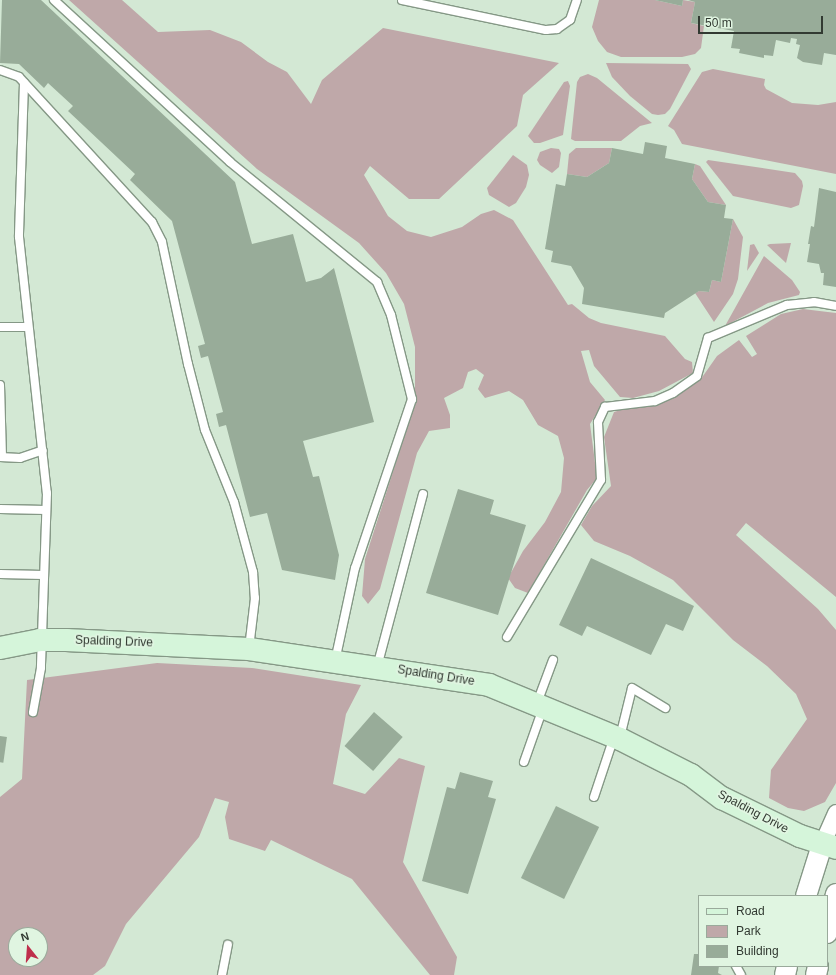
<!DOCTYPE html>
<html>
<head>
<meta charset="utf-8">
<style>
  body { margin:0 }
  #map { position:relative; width:836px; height:975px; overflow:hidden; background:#d3e8d4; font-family:Arial,sans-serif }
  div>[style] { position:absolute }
  .green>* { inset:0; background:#bfa8a9 }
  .building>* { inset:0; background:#98ac99; transform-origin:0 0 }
  .roads { filter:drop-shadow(1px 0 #859886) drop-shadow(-1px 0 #859886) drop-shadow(0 1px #859886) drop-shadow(0 -1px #859886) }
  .service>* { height:8px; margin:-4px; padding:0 4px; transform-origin:4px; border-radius:4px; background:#fff }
  .minor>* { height:16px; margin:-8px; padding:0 8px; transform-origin:8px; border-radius:8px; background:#fff }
  .tertiary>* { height:20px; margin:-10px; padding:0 10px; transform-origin:10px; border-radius:10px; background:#fff }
  .secondary>* { height:22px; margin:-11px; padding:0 11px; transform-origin:11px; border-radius:11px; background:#d5f5da }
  span { translate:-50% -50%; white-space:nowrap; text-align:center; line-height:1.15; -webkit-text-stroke:3.5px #e0f5e1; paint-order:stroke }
  .street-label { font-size:12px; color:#323a32 }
  .legend { position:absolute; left:698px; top:895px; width:130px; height:72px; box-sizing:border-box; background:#e0f5e1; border:1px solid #9aaa9b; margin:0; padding:5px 7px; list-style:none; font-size:12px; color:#323a32 }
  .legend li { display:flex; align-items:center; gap:8px; height:20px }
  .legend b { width:20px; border:1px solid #9aaa9b }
  .north { position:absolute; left:8px; top:927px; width:40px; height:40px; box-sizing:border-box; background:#e0f5e1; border:1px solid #9aaa9b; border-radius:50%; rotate:343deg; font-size:11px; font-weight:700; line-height:16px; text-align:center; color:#323a32 }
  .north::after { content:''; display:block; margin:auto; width:14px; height:18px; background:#bf2f4c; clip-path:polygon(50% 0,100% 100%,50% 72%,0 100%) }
  .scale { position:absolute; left:698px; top:16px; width:125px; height:18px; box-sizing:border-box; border:2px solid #323a32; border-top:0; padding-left:5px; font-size:12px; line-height:14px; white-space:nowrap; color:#323a32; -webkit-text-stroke:3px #e0f5e1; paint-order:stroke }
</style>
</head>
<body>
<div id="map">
  <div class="green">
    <div style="clip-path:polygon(69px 0,122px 0,158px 32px,210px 30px,241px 42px,268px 62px,287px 72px,311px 104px,322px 80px,383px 28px,559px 63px,523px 95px,517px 126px,439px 199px,409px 199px,370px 166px,364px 175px,388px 216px,407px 231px,431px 237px,462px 227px,481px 214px,494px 210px,513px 220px,568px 305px,572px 304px,589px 318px,601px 323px,665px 336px,685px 359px,692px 362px,693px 373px,659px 391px,633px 398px,620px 397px,594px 366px,589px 350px,581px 351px,590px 382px,605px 400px,590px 424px,597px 478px,587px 490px,528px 593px,515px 588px,508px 578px,523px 551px,545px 522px,561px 492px,564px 458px,558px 436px,538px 425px,523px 400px,509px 391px,485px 398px,478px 389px,484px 375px,476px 369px,468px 372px,463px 388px,444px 398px,450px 415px,450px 428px,429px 431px,417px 453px,380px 589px,368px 604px,362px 596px,365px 559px,415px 403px,415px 347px,404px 304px,386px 273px,359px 243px,257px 169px)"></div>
    <div style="clip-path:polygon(599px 0,655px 0,682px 6px,683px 0,695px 2px,691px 23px,704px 26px,701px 48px,695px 54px,682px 57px,621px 57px,607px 52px,598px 41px,592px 27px)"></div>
    <div style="clip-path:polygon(606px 63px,688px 64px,691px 69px,670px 109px,665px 114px,658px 115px,652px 114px,630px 96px,612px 77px)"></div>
    <div style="clip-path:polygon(713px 69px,765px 79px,764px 85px,766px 89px,792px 103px,818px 105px,836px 102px,836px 174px,682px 144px,674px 130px,668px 126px,702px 72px)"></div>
    <div style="clip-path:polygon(588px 74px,597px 78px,652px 123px,640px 126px,621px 141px,575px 141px,571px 139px,577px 82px,580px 77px)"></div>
    <div style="clip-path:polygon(568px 81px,570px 86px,563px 135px,540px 143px,534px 143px,528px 136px,564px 82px)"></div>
    <div style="clip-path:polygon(551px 148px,559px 149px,561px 153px,559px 167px,552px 173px,540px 165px,537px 160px,540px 152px)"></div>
    <div style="clip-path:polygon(576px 148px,612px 148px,609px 163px,587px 177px,567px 174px,569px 154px)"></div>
    <div style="clip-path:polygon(513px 155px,527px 165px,529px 175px,526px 187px,516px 203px,509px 207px,489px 195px,487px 188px)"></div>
    <div style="clip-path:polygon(708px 160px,795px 173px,802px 181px,803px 186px,799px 205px,791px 208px,733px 196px,706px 162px)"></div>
    <div style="clip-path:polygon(695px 164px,700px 166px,726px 205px,708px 202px,692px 179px)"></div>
    <div style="clip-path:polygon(733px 219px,743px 237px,738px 279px,733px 294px,714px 322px,695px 293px,699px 291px,709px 292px,712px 280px,721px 282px)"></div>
    <div style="clip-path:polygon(791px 243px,786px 263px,767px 245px,770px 244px)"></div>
    <div style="clip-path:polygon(754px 244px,759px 253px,747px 271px,750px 245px)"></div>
    <div style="clip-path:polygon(764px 256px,792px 280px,800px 292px,799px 295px,768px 303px,725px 326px)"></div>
    <div style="clip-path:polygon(803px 309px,836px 313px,836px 597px,746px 523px,736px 535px,818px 609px,836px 630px,836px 783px,825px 802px,804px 811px,788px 808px,769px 798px,771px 770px,807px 719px,796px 694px,767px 666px,733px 640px,673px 580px,630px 556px,594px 541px,581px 525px,592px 506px,611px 486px,604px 437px,614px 412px,683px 391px,703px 376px,717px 356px,739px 340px,752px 357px,757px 354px,746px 336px,781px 314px)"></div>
    <div style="clip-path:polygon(evenodd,157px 663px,252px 668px,361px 685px,346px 714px,333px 784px,365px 794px,399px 758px,425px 766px,403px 862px,457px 957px,454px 975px,430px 975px,352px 879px,271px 840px,265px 851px,229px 839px,225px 817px,229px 802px,215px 798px,199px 837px,126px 924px,105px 966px,93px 975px,0 975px,0 797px,22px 779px,27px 680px,157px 663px,16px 935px,40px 935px,40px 959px,16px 959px,16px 935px)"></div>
  </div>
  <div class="building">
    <div style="clip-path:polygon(2px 0,41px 0,235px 182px,252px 244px,293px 234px,306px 282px,321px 278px,334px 268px,374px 422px,303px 441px,313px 477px,319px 476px,339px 555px,335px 580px,282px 570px,267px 513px,250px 517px,226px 425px,219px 427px,216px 414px,223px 412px,208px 356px,201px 358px,198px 346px,205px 344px,172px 221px,130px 180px,135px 174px,68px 111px,73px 106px,48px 83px,44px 88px,19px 64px,0 63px)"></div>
    <div style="clip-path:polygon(655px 0,683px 0,682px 6px)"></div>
    <div style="clip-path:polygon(688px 0,836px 0,836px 55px,824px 53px,822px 65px,803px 62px,797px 58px,800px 45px,796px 44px,797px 39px,791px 38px,790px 43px,776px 40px,773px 56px,764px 55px,764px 58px,739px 53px,740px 49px,731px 48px,734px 31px,691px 23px,695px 2px)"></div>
    <div style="clip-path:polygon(645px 142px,667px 146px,665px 158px,695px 164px,692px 179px,708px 202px,726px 205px,724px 218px,733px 219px,721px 282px,712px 280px,709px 292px,699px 291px,665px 313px,664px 318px,582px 304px,584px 288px,571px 266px,551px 262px,553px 251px,545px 249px,556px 184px,565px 186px,567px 174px,587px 177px,609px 163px,612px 148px,643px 154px)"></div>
    <div style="clip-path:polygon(819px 188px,836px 192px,836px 287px,823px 285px,824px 273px,821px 273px,819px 264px,807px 262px,810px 244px,808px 244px,811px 226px,814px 227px)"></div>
    <div style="clip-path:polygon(458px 489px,494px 500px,490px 514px,526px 525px,498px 615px,426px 593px)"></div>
    <div style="clip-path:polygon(591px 558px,694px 606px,683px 631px,666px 624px,651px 655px,587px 626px,582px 636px,559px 625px)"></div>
    <div style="left:374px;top:712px;width:38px;height:45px;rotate:41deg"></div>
    <div style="left:0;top:736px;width:7px;height:26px;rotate:8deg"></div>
    <div style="clip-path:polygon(460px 772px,493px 781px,488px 797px,496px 799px,468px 894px,422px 881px,447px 787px,455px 789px)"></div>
    <div style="left:556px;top:806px;width:48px;height:80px;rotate:26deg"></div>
    <div style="clip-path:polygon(694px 954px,699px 954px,699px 966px,719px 966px,718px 973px,722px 975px,691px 975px)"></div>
  </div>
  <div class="roads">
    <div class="service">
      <div style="left:54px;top:0;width:239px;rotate:42.6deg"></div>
      <div style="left:230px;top:162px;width:190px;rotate:39.2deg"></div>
      <div style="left:377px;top:282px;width:36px;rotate:67deg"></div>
      <div style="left:391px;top:315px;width:87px;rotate:76deg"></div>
      <div style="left:412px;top:399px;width:178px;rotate:108.6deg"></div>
      <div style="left:355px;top:568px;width:95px;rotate:102.1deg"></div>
      <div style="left:402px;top:0;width:147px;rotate:11.8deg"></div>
      <div style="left:546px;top:30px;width:11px;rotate:-5deg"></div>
      <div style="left:557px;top:29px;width:16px;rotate:-35deg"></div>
      <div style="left:570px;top:20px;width:21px;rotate:-71deg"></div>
      <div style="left:0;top:70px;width:20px;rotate:20deg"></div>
      <div style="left:19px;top:77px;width:197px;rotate:47.5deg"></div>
      <div style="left:152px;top:222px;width:22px;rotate:63deg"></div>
      <div style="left:162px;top:242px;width:125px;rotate:78deg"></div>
      <div style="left:188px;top:364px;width:68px;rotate:75.6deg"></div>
      <div style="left:205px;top:430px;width:78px;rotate:68.1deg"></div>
      <div style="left:234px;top:502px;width:73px;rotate:74.8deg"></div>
      <div style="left:253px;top:572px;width:26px;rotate:86deg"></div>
      <div style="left:255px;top:598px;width:50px;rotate:96.8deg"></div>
      <div style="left:24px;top:83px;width:154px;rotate:91.9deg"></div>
      <div style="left:19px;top:237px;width:258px;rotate:83.8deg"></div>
      <div style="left:47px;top:493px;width:175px;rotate:92deg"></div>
      <div style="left:41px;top:668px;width:45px;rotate:100.3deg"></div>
      <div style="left:0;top:327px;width:28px"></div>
      <div style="left:0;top:385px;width:72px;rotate:88.4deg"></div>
      <div style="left:0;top:457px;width:20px;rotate:3deg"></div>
      <div style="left:20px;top:458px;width:24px;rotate:-19deg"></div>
      <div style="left:0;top:509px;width:46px;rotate:1.2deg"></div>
      <div style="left:0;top:574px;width:43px;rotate:1.3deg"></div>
      <div style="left:507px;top:637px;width:183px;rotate:-59.1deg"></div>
      <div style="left:601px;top:480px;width:58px;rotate:-93deg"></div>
      <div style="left:598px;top:422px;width:17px;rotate:-65deg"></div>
      <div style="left:605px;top:407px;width:50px;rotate:-6.8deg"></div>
      <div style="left:655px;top:401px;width:20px;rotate:-24deg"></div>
      <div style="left:673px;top:393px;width:29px;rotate:-35deg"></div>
      <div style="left:697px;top:376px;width:40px;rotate:-74deg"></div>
      <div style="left:708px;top:338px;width:86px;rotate:-22.7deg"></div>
      <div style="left:787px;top:305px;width:27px;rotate:-6deg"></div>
      <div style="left:814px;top:302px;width:22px;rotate:10deg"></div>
      <div style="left:377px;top:667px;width:179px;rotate:-75.1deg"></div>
      <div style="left:537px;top:703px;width:46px;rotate:-69.6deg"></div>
      <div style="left:620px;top:737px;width:50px;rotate:-76.2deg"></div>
      <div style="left:632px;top:688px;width:39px;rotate:31deg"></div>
      <div style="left:524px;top:762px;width:57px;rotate:-70.6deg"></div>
      <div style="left:594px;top:797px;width:63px;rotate:-71.6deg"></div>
      <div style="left:736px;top:966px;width:10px;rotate:61deg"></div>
      <div style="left:222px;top:975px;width:31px;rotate:-79deg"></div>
    </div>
    <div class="minor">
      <div style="left:822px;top:845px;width:35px;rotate:-66deg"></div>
    </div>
    <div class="tertiary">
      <div style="left:806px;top:896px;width:53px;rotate:-72.6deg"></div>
      <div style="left:827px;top:933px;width:40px;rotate:-77deg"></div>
      <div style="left:785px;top:975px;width:9px;rotate:-77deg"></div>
      <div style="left:816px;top:975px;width:9px;rotate:-77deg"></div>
    </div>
    <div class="secondary">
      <div style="left:0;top:648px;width:41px;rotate:-11.3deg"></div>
      <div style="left:40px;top:640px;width:26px"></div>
      <div style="left:66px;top:640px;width:183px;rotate:2.8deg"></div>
      <div style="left:249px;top:649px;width:243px;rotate:8.5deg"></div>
      <div style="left:489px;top:685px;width:142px;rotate:22.4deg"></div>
      <div style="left:620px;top:739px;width:80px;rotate:26.9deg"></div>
      <div style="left:691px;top:775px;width:39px;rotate:37deg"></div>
      <div style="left:722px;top:798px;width:87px;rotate:26deg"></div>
      <div style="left:800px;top:836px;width:38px;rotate:18deg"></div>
    </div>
  </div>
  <div class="street-label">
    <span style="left:114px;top:642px;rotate:2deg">Spalding Drive</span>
    <span style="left:436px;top:676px;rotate:9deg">Spalding Drive</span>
    <span style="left:753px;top:812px;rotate:28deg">Spalding Drive</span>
  </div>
  <ul class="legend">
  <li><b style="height:5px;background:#d5f5da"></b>Road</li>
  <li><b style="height:11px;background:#bfa8a9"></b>Park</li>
  <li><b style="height:11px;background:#98ac99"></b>Building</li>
  </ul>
  <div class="north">N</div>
  <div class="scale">50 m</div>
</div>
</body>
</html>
